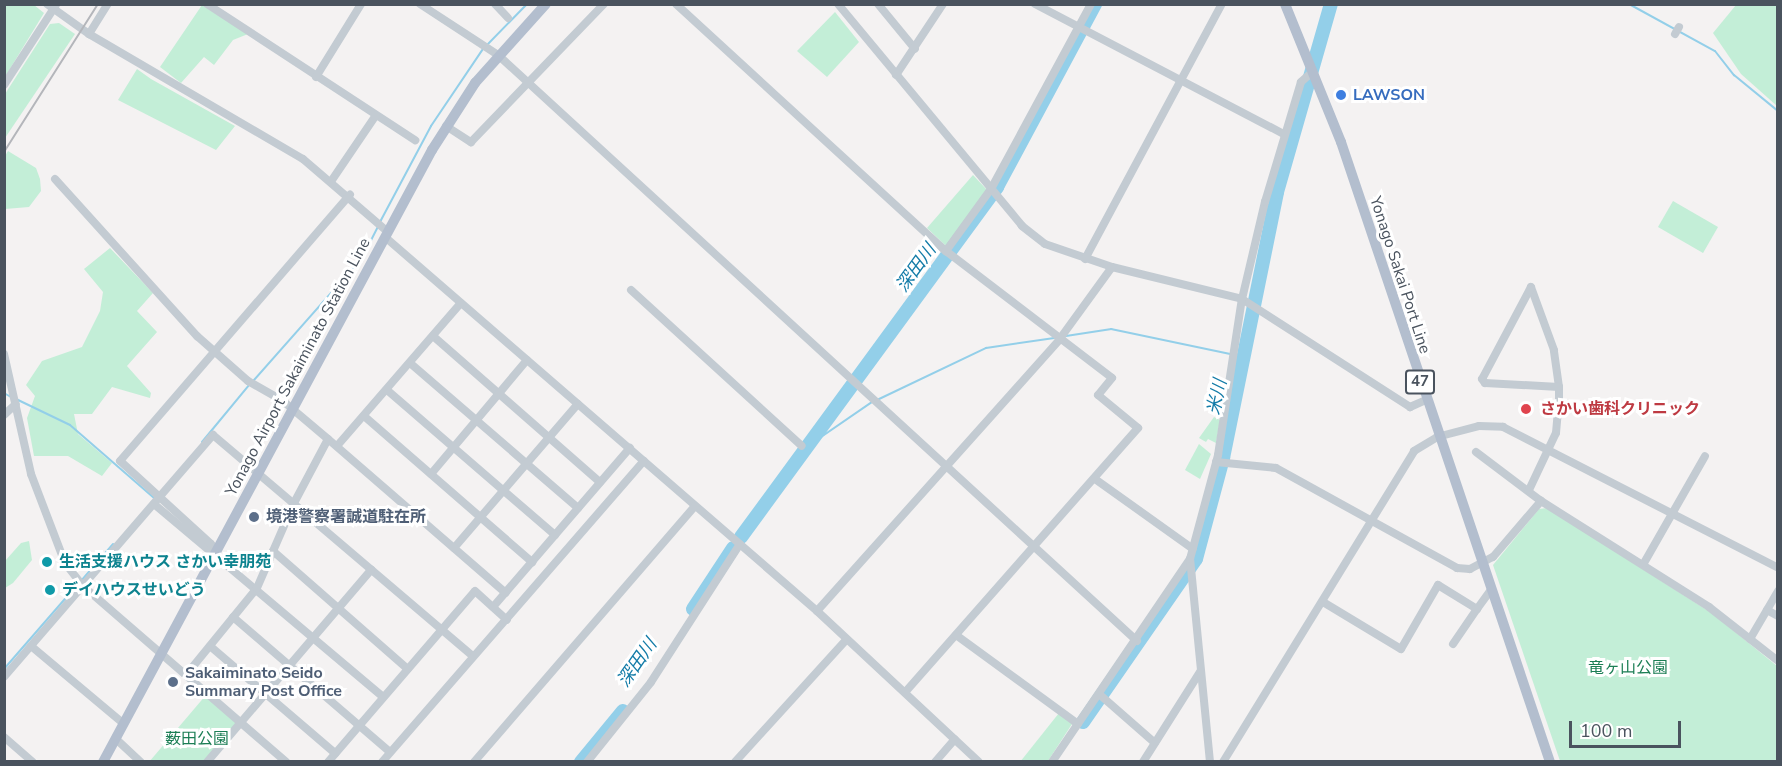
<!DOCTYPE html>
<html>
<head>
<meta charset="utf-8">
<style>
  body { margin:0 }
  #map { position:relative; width:1782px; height:766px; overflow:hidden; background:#f4f2f2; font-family:"Nunito Sans","Noto Sans JP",sans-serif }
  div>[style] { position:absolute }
  .green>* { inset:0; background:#c3eed7; transform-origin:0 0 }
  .stream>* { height:2px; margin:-1px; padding:0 1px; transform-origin:1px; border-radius:1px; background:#93cfe9 }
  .river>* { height:14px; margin:-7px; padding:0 7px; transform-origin:7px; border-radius:7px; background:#93cfe9 }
  .minor>* { height:8px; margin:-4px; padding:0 4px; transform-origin:4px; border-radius:4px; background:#c3cbd2 }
  .major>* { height:10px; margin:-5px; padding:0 5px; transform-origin:5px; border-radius:5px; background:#b3bece }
  .rail>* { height:2px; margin:-1px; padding:0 1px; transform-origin:1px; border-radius:1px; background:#b4b6bb }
  .dots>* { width:16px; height:16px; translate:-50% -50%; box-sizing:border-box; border:3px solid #fff; border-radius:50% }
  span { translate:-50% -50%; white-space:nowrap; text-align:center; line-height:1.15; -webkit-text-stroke:6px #fff; paint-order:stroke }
  .shield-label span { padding:2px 4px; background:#fff; border:2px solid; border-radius:4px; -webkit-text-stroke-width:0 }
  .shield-label { font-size:15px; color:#4a535e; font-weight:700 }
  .shop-label { font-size:16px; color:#366cbe; font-weight:700 }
  .left { translate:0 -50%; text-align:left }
  .street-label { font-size:16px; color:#4a535e }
  .health-label { font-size:16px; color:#be3a42; font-weight:700 }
  .service-label { font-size:16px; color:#4e5e75; font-weight:700 }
  .culture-label { font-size:16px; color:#0d838f; font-weight:700 }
  .park-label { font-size:16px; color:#1c7e55 }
  .water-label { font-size:18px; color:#147ca8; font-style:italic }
  .frame { position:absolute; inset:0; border:6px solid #4a535e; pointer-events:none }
  .scale { position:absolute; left:1569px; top:721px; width:112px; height:27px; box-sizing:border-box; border:3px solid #4a535e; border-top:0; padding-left:8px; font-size:18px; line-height:21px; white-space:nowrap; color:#4a535e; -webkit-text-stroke:4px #fff; paint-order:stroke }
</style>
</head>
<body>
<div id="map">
  <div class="green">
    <div style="clip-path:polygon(4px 5px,34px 5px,44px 13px,5px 77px)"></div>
    <div style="clip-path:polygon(202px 5px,248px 34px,233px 40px,214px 65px,204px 57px,181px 83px,160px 67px)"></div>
    <div style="clip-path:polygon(1736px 5px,1777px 5px,1777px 106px,1741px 74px,1713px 33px)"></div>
    <div style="clip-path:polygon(835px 12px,859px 42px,827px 77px,797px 51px)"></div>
    <div style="clip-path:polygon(59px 23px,75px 34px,5px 138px,5px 94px,50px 24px)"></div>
    <div style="clip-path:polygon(137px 69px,151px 79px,235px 126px,216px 150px,118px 100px)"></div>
    <div style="clip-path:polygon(8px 151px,36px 168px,40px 179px,41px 191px,29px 207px,5px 209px,5px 156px)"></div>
    <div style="clip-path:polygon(973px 175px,988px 191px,946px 246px,927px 228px)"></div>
    <div style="left:1673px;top:201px;width:52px;height:30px;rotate:30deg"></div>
    <div style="clip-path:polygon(110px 248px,153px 293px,137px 311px,157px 332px,127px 366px,151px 393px,150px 398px,112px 387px,92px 414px,74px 414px,78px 434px,112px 463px,102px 476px,68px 456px,34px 456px,27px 418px,35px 396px,26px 385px,42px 361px,82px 347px,100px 311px,103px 292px,84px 269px)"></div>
    <div style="clip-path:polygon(1214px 417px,1220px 420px,1216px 443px,1208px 439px,1206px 442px,1199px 438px)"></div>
    <div style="clip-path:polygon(1199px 444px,1211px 454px,1200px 479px,1185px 470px)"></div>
    <div style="clip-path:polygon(1547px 508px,1713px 614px,1777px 666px,1777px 761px,1560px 761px,1493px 565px,1539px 509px)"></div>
    <div style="clip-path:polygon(29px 541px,32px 560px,13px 583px,5px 588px,5px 561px,21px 543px)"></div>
    <div style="clip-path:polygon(206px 695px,238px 723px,206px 761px,149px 762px)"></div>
    <div style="clip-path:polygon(1059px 713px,1072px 724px,1048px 761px,1020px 762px)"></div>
  </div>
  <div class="stream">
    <div style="left:1629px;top:4px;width:98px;rotate:28.7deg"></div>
    <div style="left:1715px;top:51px;width:31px;rotate:52deg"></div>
    <div style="left:1734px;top:75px;width:57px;rotate:39.3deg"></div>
    <div style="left:487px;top:45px;width:57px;rotate:-45.7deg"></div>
    <div style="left:380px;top:222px;width:109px;rotate:-62deg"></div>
    <div style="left:431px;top:126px;width:93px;rotate:-56deg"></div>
    <div style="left:1066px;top:336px;width:46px;rotate:-8.8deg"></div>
    <div style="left:1111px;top:329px;width:123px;rotate:11.8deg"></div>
    <div style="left:254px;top:380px;width:163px;rotate:-48.5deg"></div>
    <div style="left:362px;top:258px;width:35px;rotate:-63deg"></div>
    <div style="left:4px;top:393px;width:8px;rotate:30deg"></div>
    <div style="left:16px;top:399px;width:60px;rotate:25.7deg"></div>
    <div style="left:70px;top:425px;width:111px;rotate:41deg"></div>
    <div style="left:877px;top:400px;width:121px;rotate:-25.5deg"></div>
    <div style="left:986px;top:348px;width:69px;rotate:-8.4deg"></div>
    <div style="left:202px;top:442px;width:75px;rotate:-50.4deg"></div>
    <div style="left:805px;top:448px;width:81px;rotate:-34.5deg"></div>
    <div style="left:81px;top:581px;width:49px;rotate:-49.1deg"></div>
    <div style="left:4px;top:669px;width:111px;rotate:-49deg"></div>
  </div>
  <div class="river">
    <div style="left:741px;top:537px;width:434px;rotate:-53.8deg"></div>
    <div style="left:997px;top:187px;width:208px;rotate:-61.8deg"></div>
    <div style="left:693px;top:609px;width:73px;rotate:-56.7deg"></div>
    <div style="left:1083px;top:722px;width:198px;rotate:-55.3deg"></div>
    <div style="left:1196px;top:559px;width:105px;rotate:-75deg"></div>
    <div style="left:1223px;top:458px;width:271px;rotate:-78.5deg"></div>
    <div style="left:1277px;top:192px;width:196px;rotate:-74deg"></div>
    <div style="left:581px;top:762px;width:66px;rotate:-50.5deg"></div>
  </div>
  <div class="minor">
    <div style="left:47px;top:4px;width:52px;rotate:35.5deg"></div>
    <div style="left:89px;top:34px;width:248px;rotate:30.3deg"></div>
    <div style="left:303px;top:159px;width:112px;rotate:40.7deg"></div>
    <div style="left:207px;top:4px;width:249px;rotate:33.2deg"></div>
    <div style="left:420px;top:4px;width:93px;rotate:33.2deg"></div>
    <div style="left:498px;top:55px;width:867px;rotate:42.52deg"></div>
    <div style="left:495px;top:4px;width:19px;rotate:47deg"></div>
    <div style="left:676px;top:4px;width:366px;rotate:42.5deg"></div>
    <div style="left:946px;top:251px;width:209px;rotate:37.4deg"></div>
    <div style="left:1112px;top:378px;width:22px;rotate:129deg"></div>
    <div style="left:1098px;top:395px;width:52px;rotate:39.5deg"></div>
    <div style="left:1138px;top:428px;width:352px;rotate:131.4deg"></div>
    <div style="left:838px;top:4px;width:288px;rotate:50.3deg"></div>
    <div style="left:1022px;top:226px;width:29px;rotate:38deg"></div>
    <div style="left:1045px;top:244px;width:71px;rotate:18.9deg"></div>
    <div style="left:1112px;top:267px;width:134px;rotate:13.8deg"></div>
    <div style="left:1242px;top:299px;width:200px;rotate:32.7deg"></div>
    <div style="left:1410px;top:407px;width:17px;rotate:-24deg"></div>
    <div style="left:878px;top:4px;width:58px;rotate:50.6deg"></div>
    <div style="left:1035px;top:4px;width:281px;rotate:27.6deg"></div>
    <div style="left:89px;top:34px;width:36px;rotate:-58deg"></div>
    <div style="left:1675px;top:34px;width:8px;rotate:-60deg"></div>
    <div style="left:896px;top:75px;width:85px;rotate:-56.5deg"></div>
    <div style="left:316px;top:77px;width:86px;rotate:-58.3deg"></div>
    <div style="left:4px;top:85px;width:95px;rotate:-57deg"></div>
    <div style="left:446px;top:126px;width:30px;rotate:33deg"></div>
    <div style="left:471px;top:142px;width:192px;rotate:-46.1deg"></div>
    <div style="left:55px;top:179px;width:212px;rotate:47.9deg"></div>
    <div style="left:197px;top:336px;width:68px;rotate:41.4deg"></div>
    <div style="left:248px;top:381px;width:40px;rotate:29.7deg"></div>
    <div style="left:283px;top:401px;width:59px;rotate:40.2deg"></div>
    <div style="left:332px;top:180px;width:78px;rotate:-55.9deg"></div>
    <div style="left:385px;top:237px;width:571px;rotate:40.88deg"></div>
    <div style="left:817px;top:611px;width:221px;rotate:43deg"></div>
    <div style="left:946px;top:251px;width:77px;rotate:-54deg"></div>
    <div style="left:991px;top:189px;width:210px;rotate:-61.6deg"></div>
    <div style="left:1085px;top:259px;width:289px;rotate:-61.8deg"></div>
    <div style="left:631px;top:290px;width:231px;rotate:42.4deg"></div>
    <div style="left:433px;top:336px;width:222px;rotate:41.2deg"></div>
    <div style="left:4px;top:354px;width:123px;rotate:77.3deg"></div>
    <div style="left:31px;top:474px;width:95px;rotate:69.1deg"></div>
    <div style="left:65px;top:563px;width:29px;rotate:52deg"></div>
    <div style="left:83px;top:586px;width:269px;rotate:40.9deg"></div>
    <div style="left:410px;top:363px;width:222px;rotate:40.8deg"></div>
    <div style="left:387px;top:390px;width:222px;rotate:40.8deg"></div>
    <div style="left:4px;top:415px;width:16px;rotate:-43deg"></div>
    <div style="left:364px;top:416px;width:223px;rotate:41deg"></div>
    <div style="left:337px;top:446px;width:189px;rotate:-49.1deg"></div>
    <div style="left:1476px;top:452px;width:81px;rotate:37deg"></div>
    <div style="left:1541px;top:501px;width:199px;rotate:32.2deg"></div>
    <div style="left:1709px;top:607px;width:88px;rotate:38deg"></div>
    <div style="left:1216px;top:462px;width:60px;rotate:5.7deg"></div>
    <div style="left:1276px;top:468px;width:207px;rotate:28.9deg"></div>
    <div style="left:1457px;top:568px;width:13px;rotate:4deg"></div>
    <div style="left:1470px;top:569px;width:26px;rotate:-28deg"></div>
    <div style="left:1493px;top:557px;width:74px;rotate:-49.4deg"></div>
    <div style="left:431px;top:474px;width:149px;rotate:-49.9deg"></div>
    <div style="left:1095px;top:479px;width:120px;rotate:35.5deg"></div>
    <div style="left:1529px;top:490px;width:63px;rotate:-64.7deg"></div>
    <div style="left:1556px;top:433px;width:33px;rotate:-85deg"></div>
    <div style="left:1559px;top:400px;width:13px;rotate:-90deg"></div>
    <div style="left:1559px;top:387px;width:37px;rotate:-98deg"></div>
    <div style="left:1554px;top:350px;width:67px;rotate:-110.1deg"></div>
    <div style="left:1531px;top:287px;width:104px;rotate:118deg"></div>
    <div style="left:1482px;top:379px;width:5px;rotate:53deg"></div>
    <div style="left:1485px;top:383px;width:74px;rotate:3.1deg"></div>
    <div style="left:154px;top:504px;width:299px;rotate:40.1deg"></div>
    <div style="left:454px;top:548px;width:190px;rotate:-49.3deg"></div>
    <div style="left:273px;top:551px;width:179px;rotate:41.2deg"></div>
    <div style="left:215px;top:553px;width:10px;rotate:-114deg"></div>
    <div style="left:211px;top:544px;width:123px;rotate:-137.6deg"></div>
    <div style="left:120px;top:461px;width:352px;rotate:-49.2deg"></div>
    <div style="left:1644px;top:563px;width:123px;rotate:-60.3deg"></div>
    <div style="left:1323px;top:602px;width:91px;rotate:31.1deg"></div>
    <div style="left:1401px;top:649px;width:74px;rotate:-60deg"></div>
    <div style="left:1438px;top:585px;width:46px;rotate:31.6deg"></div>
    <div style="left:1477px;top:609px;width:24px;rotate:-54deg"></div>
    <div style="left:493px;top:607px;width:210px;rotate:-49.3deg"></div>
    <div style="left:1767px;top:610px;width:13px;rotate:29deg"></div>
    <div style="left:817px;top:611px;width:363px;rotate:-48.2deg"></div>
    <div style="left:1059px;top:340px;width:90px;rotate:-54deg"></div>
    <div style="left:233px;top:617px;width:207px;rotate:40.7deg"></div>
    <div style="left:956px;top:635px;width:151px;rotate:36.1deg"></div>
    <div style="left:1750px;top:639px;width:56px;rotate:-59.7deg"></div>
    <div style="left:1453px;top:644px;width:42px;rotate:-55.6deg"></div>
    <div style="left:31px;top:646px;width:121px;rotate:40deg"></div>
    <div style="left:210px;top:646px;width:165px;rotate:40.6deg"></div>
    <div style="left:186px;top:675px;width:112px;rotate:-50.8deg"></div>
    <div style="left:257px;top:588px;width:93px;rotate:-66.5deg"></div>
    <div style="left:294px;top:503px;width:72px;rotate:-62deg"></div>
    <div style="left:328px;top:439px;width:235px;rotate:40.9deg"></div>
    <div style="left:4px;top:677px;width:320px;rotate:-49.2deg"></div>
    <div style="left:213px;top:435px;width:341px;rotate:40.4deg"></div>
    <div style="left:1099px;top:694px;width:74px;rotate:41.2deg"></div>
    <div style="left:4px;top:737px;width:38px;rotate:41deg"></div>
    <div style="left:116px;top:739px;width:34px;rotate:43deg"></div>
    <div style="left:207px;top:762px;width:253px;rotate:-49.5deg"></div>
    <div style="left:328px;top:762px;width:225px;rotate:-49.3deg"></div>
    <div style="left:475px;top:591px;width:43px;rotate:42.2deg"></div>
    <div style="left:382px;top:762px;width:399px;rotate:-49deg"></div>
    <div style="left:474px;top:762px;width:338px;rotate:-49.2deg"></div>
    <div style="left:587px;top:762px;width:102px;rotate:-51.3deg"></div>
    <div style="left:651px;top:682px;width:164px;rotate:-57.2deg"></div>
    <div style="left:735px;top:762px;width:166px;rotate:-47.7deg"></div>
    <div style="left:935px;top:762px;width:30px;rotate:-49deg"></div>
    <div style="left:1052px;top:762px;width:245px;rotate:-55.8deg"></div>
    <div style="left:1143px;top:762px;width:107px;rotate:-57.7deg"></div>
    <div style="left:1210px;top:762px;width:204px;rotate:-95.6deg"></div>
    <div style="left:1190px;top:559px;width:108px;rotate:-74.9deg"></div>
    <div style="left:1218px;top:455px;width:158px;rotate:-81.3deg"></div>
    <div style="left:1242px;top:299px;width:100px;rotate:-76.7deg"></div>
    <div style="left:1265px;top:202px;width:125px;rotate:-73.3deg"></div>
    <div style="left:1301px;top:82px;width:15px;rotate:-42deg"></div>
    <div style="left:1223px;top:762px;width:365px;rotate:-58.4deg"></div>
    <div style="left:1414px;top:451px;width:27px;rotate:-31deg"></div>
    <div style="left:1437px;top:437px;width:43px;rotate:-14.7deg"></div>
    <div style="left:1479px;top:426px;width:24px;rotate:2deg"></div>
    <div style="left:1503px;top:427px;width:309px;rotate:27.1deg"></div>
  </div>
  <div class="major">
    <div style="left:1285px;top:4px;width:149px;rotate:67.9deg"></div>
    <div style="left:1341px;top:142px;width:654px;rotate:71.37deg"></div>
    <div style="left:103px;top:762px;width:695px;rotate:-61.74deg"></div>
    <div style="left:432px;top:150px;width:80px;rotate:-57.3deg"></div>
    <div style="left:475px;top:83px;width:106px;rotate:-48.1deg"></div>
  </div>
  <div class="rail">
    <div style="left:4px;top:152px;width:175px;rotate:-57.6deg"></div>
  </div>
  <div class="dots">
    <div style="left:1341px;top:95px;background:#3f7fe0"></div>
    <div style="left:1526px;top:409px;background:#e0444e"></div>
    <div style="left:254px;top:517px;background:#5c6f8a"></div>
    <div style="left:47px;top:562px;background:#0f9aa8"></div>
    <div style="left:50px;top:590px;background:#0f9aa8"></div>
    <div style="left:173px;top:682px;background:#5c6f8a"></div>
  </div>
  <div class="shield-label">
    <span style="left:1420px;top:382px">47</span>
  </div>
  <div class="shop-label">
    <span class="left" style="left:1353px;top:95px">LAWSON</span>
  </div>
  <div class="street-label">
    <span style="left:1400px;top:275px;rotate:72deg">Yonago Sakai Port Line</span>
    <span style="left:298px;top:367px;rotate:-62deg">Yonago Airport Sakaiminato Station Line</span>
  </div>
  <div class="health-label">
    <span class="left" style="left:1540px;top:409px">さかい歯科クリニック</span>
  </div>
  <div class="service-label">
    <span class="left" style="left:266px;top:517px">境港警察署誠道駐在所</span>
    <span class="left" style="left:185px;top:682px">Sakaiminato Seido<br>Summary Post Office</span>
  </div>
  <div class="culture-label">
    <span class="left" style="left:59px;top:562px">生活支援ハウス さかい幸朋苑</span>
    <span class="left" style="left:62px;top:590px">デイハウスせいどう</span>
  </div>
  <div class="park-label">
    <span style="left:1628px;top:668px">竜ヶ山公園</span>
    <span style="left:197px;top:739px">薮田公園</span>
  </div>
  <div class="water-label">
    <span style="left:916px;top:268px;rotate:-54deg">深田川</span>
    <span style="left:1217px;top:397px;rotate:-78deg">米川</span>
    <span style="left:637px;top:663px;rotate:-55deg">深田川</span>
  </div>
  <div class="frame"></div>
  <div class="scale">100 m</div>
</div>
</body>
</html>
